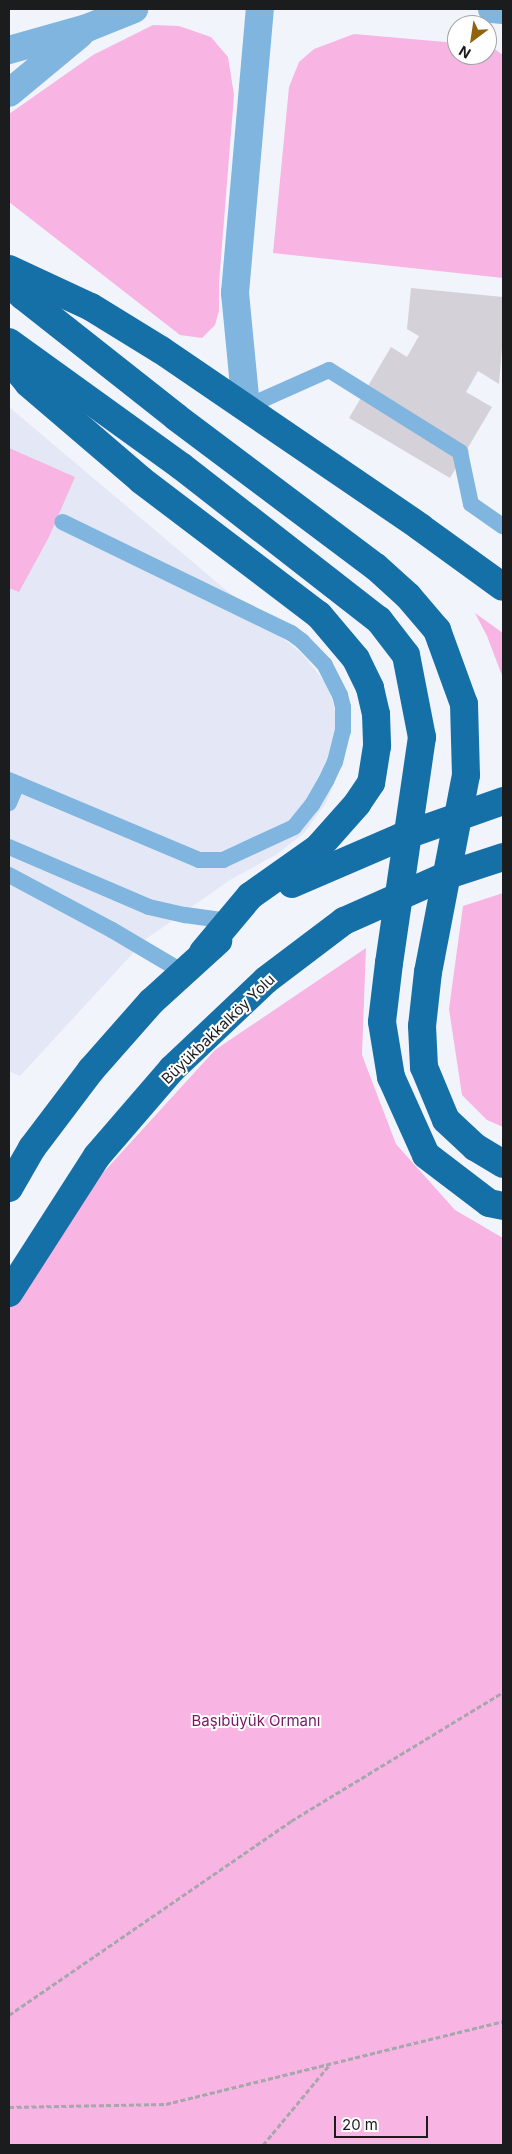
<!DOCTYPE html>
<html>
<head>
<meta charset="utf-8">
<style>
  body { margin:0 }
  #map { position:relative; width:512px; height:2154px; overflow:hidden; background:#f2f4fc; font-family:Inter,sans-serif }
  div>[style] { position:absolute }
  .built>* { inset:0; background:#e3e7f6 }
  .green>* { inset:0; background:#f8b4e2 }
  .building>* { inset:0; background:#d4d1d8 }
  .path>* { height:3px; margin-top:-1.5px; transform-origin:0; background:repeating-linear-gradient(90deg,#a5a7ac 0 5px,transparent 0 7.5px) }
  .service>* { height:16px; margin:-8px; padding:0 8px; transform-origin:8px; border-radius:8px; background:#7fb5df }
  .tertiary>* { height:28px; margin:-14px; padding:0 14px; transform-origin:14px; border-radius:14px; background:#7fb5df }
  .trunk>* { height:28px; margin:-14px; padding:0 14px; transform-origin:14px; border-radius:14px; background:#1670a8 }
  .trunk-bridge>* { height:28px; margin:-14px; padding:0 14px; transform-origin:14px; border-radius:14px; background:#1670a8 }
  span { translate:-50% -50%; white-space:nowrap; text-align:center; line-height:1.15; -webkit-text-stroke:4px #fff; paint-order:stroke }
  .street-label { font-size:15px; color:#1b1c1e }
  .park-label { font-size:15px; color:#781762 }
  .frame { position:absolute; inset:0; border:10px solid #1b1c1e; pointer-events:none }
  .north { position:absolute; left:447px; top:15px; width:50px; height:50px; box-sizing:border-box; background:#fff; border:1px solid #a4a4a5; border-radius:50%; rotate:211deg; font-size:14px; font-weight:700; line-height:20px; text-align:center; color:#1b1c1e }
  .north::after { content:''; display:block; margin:auto; width:18px; height:22px; background:#91630e; clip-path:polygon(50% 0,100% 100%,50% 72%,0 100%) }
  .scale { position:absolute; left:334px; top:2116px; width:94px; height:22px; box-sizing:border-box; border:2px solid #1b1c1e; border-top:0; padding-left:6px; font-size:15px; line-height:18px; white-space:nowrap; color:#1b1c1e; -webkit-text-stroke:4px #fff; paint-order:stroke }
</style>
</head>
<body>
<div id="map">
  <div class="built">
    <div style="clip-path:polygon(9px 407px,303px 655px,328px 686px,339px 725px,341px 764px,326px 803px,304px 833px,277px 854px,230px 880px,146px 939px,20px 1076px,9px 1071px)"></div>
  </div>
  <div class="green">
    <div style="clip-path:polygon(153px 25px,179px 26px,211px 37px,228px 57px,234px 95px,219px 283px,219px 311px,215px 325px,202px 338px,180px 335px,9px 202px,9px 114px,93px 55px)"></div>
    <div style="clip-path:polygon(354px 34px,457px 43px,457px 55px,487px 55px,489px 45px,503px 55px,503px 278px,273px 253px,289px 87px,299px 62px,314px 49px)"></div>
    <div style="clip-path:polygon(9px 448px,75px 477px,49px 537px,19px 592px,9px 588px)"></div>
    <div style="clip-path:polygon(475px 613px,503px 633px,503px 678px,487px 636px)"></div>
    <div style="clip-path:polygon(503px 893px,503px 1127px,487px 1120px,462px 1095px,449px 1009px,463px 906px)"></div>
    <div style="clip-path:polygon(366px 948px,362px 1055px,396px 1144px,455px 1210px,503px 1238px,503px 2145px,9px 2145px,9px 1297px,69px 1210px,215px 1050px)"></div>
  </div>
  <div class="building">
    <div style="clip-path:polygon(411px 288px,503px 297px,503px 336px,499px 384px,478px 371px,466px 392px,492px 407px,450px 478px,349px 418px,391px 347px,407px 357px,419px 336px,407px 329px)"></div>
  </div>
  <div class="path">
    <div style="left:9px;top:2015px;width:342px;rotate:-34.5deg"></div>
    <div style="left:291px;top:1821px;width:248px;rotate:-31.3deg"></div>
    <div style="left:9px;top:2107px;width:157px;rotate:-1.1deg"></div>
    <div style="left:166px;top:2104px;width:347px;rotate:-13.8deg"></div>
    <div style="left:263px;top:2145px;width:105px;rotate:-50.4deg"></div>
  </div>
  <div class="service">
    <div style="left:246px;top:407px;width:91px;rotate:-24deg"></div>
    <div style="left:329px;top:370px;width:155px;rotate:32deg"></div>
    <div style="left:460px;top:452px;width:53px;rotate:78.1deg"></div>
    <div style="left:471px;top:504px;width:39px;rotate:35deg"></div>
    <div style="left:9px;top:780px;width:206px;rotate:22.8deg"></div>
    <div style="left:199px;top:860px;width:24px"></div>
    <div style="left:223px;top:860px;width:78px;rotate:-24.9deg"></div>
    <div style="left:294px;top:827px;width:28px;rotate:-51deg"></div>
    <div style="left:312px;top:805px;width:28px;rotate:-60deg"></div>
    <div style="left:326px;top:781px;width:21px;rotate:-65deg"></div>
    <div style="left:335px;top:762px;width:32px;rotate:-76deg"></div>
    <div style="left:343px;top:731px;width:24px;rotate:-90deg"></div>
    <div style="left:343px;top:707px;width:12px;rotate:-104deg"></div>
    <div style="left:340px;top:695px;width:34px;rotate:-117deg"></div>
    <div style="left:325px;top:665px;width:33px;rotate:-134deg"></div>
    <div style="left:302px;top:641px;width:14px;rotate:-144deg"></div>
    <div style="left:291px;top:633px;width:254px;rotate:-154.1deg"></div>
    <div style="left:9px;top:803px;width:21px;rotate:-67deg"></div>
    <div style="left:9px;top:847px;width:152px;rotate:23.2deg"></div>
    <div style="left:149px;top:907px;width:37px;rotate:13deg"></div>
    <div style="left:185px;top:915px;width:44px;rotate:7.8deg"></div>
    <div style="left:9px;top:875px;width:117px;rotate:28.1deg"></div>
    <div style="left:112px;top:930px;width:82px;rotate:30.6deg"></div>
  </div>
  <div class="tertiary">
    <div style="left:492px;top:9px;width:11px;rotate:5deg"></div>
    <div style="left:9px;top:50px;width:81px;rotate:-15.8deg"></div>
    <div style="left:87px;top:28px;width:51px;rotate:-22deg"></div>
    <div style="left:9px;top:93px;width:92px;rotate:-39.7deg"></div>
    <div style="left:246px;top:407px;width:115px;rotate:-95.5deg"></div>
    <div style="left:235px;top:293px;width:285px;rotate:-85deg"></div>
  </div>
  <div class="trunk">
    <div style="left:9px;top:269px;width:90px;rotate:24.9deg"></div>
    <div style="left:91px;top:307px;width:82px;rotate:31.6deg"></div>
    <div style="left:161px;top:350px;width:314px;rotate:34.3deg"></div>
    <div style="left:420px;top:527px;width:102px;rotate:35.9deg"></div>
    <div style="left:9px;top:283px;width:19px;rotate:43deg"></div>
    <div style="left:23px;top:296px;width:195px;rotate:38.3deg"></div>
    <div style="left:176px;top:417px;width:250px;rotate:36.9deg"></div>
    <div style="left:376px;top:567px;width:43px;rotate:42.2deg"></div>
    <div style="left:408px;top:596px;width:45px;rotate:49.5deg"></div>
    <div style="left:437px;top:630px;width:79px;rotate:70deg"></div>
    <div style="left:464px;top:704px;width:71px;rotate:88.4deg"></div>
    <div style="left:466px;top:775px;width:201px;rotate:100.9deg"></div>
    <div style="left:428px;top:972px;width:54px;rotate:96.3deg"></div>
    <div style="left:422px;top:1026px;width:41px;rotate:87.2deg"></div>
    <div style="left:424px;top:1067px;width:57px;rotate:67.5deg"></div>
    <div style="left:446px;top:1120px;width:40px;rotate:43deg"></div>
    <div style="left:475px;top:1147px;width:33px;rotate:31deg"></div>
    <div style="left:9px;top:342px;width:212px;rotate:35.8deg"></div>
    <div style="left:181px;top:466px;width:251px;rotate:37.9deg"></div>
    <div style="left:379px;top:620px;width:44px;rotate:52.4deg"></div>
    <div style="left:406px;top:655px;width:84px;rotate:79deg"></div>
    <div style="left:422px;top:737px;width:228px;rotate:98.3deg"></div>
    <div style="left:389px;top:963px;width:59px;rotate:96.8deg"></div>
    <div style="left:382px;top:1022px;width:56px;rotate:80.7deg"></div>
    <div style="left:391px;top:1077px;width:85px;rotate:65.8deg"></div>
    <div style="left:426px;top:1155px;width:79px;rotate:37.3deg"></div>
    <div style="left:489px;top:1203px;width:14px;rotate:12deg"></div>
    <div style="left:9px;top:360px;width:30px;rotate:50deg"></div>
    <div style="left:28px;top:383px;width:149px;rotate:40.6deg"></div>
    <div style="left:141px;top:480px;width:223px;rotate:37.2deg"></div>
    <div style="left:319px;top:615px;width:57px;rotate:49.9deg"></div>
    <div style="left:356px;top:659px;width:32px;rotate:64deg"></div>
    <div style="left:370px;top:688px;width:27px;rotate:77deg"></div>
    <div style="left:376px;top:714px;width:32px;rotate:88deg"></div>
    <div style="left:377px;top:746px;width:37px;rotate:99deg"></div>
    <div style="left:371px;top:783px;width:25px;rotate:124deg"></div>
    <div style="left:357px;top:804px;width:59px;rotate:131.6deg"></div>
    <div style="left:318px;top:848px;width:83px;rotate:144.8deg"></div>
    <div style="left:250px;top:896px;width:73px;rotate:130deg"></div>
    <div style="left:9px;top:1188px;width:46px;rotate:-60.1deg"></div>
    <div style="left:32px;top:1148px;width:98px;rotate:-52.9deg"></div>
    <div style="left:91px;top:1070px;width:91px;rotate:-48.6deg"></div>
    <div style="left:151px;top:1002px;width:91px;rotate:-42.3deg"></div>
    <div style="left:9px;top:1293px;width:163px;rotate:-57.3deg"></div>
    <div style="left:97px;top:1156px;width:115px;rotate:-49.2deg"></div>
    <div style="left:172px;top:1069px;width:129px;rotate:-43.4deg"></div>
    <div style="left:266px;top:980px;width:98px;rotate:-37.1deg"></div>
  </div>
  <div class="trunk-bridge">
    <div style="left:292px;top:884px;width:119px;rotate:-23.3deg"></div>
    <div style="left:401px;top:837px;width:108px;rotate:-19.4deg"></div>
    <div style="left:344px;top:921px;width:114px;rotate:-23.9deg"></div>
    <div style="left:448px;top:875px;width:58px;rotate:-18.1deg"></div>
  </div>
  <div class="street-label">
    <span style="left:218px;top:1029px;rotate:-44deg">Büyükbakkalköy Yolu</span>
  </div>
  <div class="park-label">
    <span style="left:256px;top:1721px">Başıbüyük Ormanı</span>
  </div>
  <div class="frame"></div>
  <div class="north">N</div>
  <div class="scale">20 m</div>
</div>
</body>
</html>
